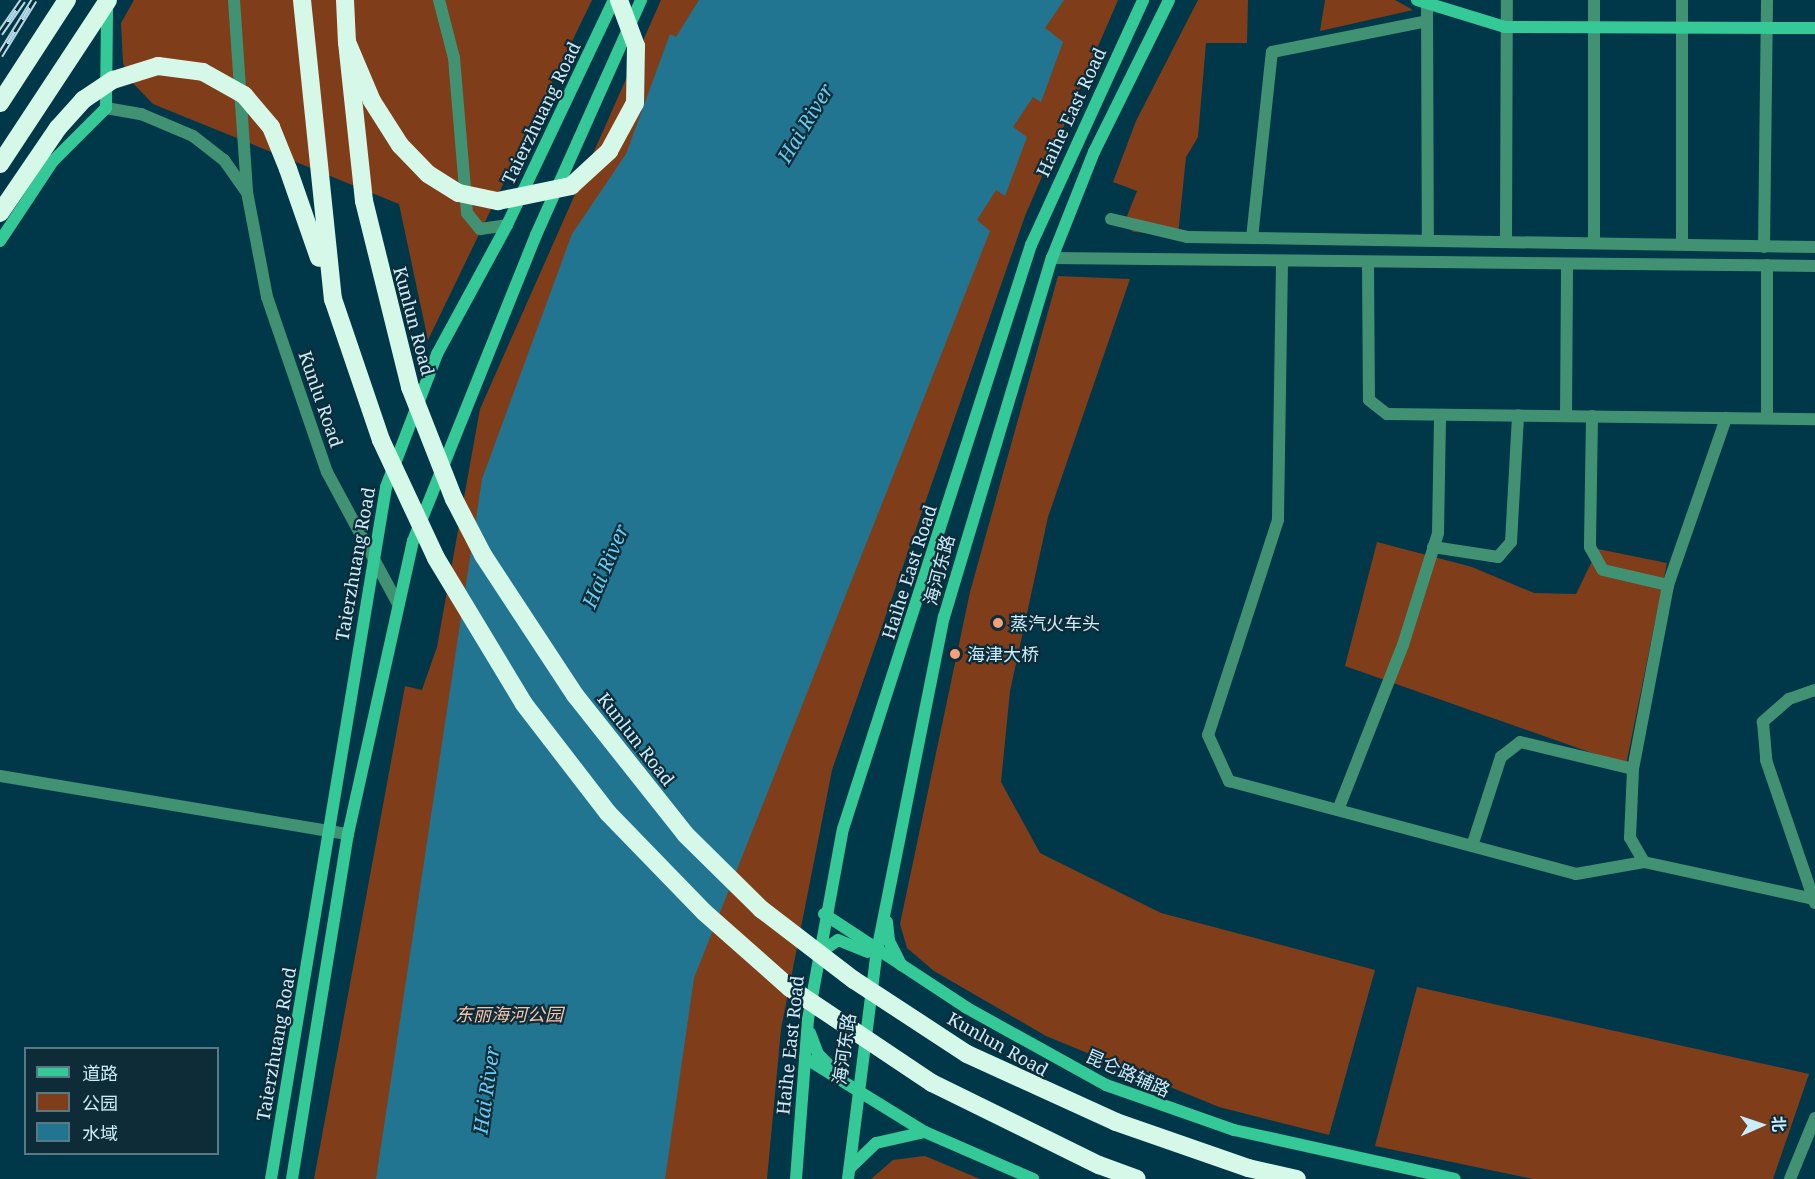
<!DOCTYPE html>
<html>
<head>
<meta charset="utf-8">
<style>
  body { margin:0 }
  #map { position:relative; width:1815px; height:1179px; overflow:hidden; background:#003849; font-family:"Noto Serif","Noto Sans SC",serif }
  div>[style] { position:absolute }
  .green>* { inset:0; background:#803d1a }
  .water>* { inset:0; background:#227591 }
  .street>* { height:12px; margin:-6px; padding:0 6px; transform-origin:6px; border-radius:6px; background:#419273 }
  .secondary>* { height:12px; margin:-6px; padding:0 6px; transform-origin:6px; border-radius:6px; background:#35c998 }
  .highway>* { height:18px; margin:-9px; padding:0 9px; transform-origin:9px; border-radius:9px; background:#d5f8e8 }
  .rail>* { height:7px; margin-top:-3.5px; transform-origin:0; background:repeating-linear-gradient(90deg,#0e2c37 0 14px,#b5d9e8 0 28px); box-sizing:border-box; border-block:2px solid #b5d9e8 }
  .highway-bridge>* { height:18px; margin:-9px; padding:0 9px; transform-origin:9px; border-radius:9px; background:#d5f8e8 }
  .dots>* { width:16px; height:16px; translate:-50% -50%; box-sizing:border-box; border:3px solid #0e2c37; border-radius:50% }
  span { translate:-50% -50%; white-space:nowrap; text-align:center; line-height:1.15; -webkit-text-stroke:4.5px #0e2c37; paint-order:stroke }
  .street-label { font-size:18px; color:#caecfb }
  .poi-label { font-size:18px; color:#caecfb }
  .left { translate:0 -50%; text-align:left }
  .park-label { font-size:18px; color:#fac3aa; font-style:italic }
  .water-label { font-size:20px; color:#6accf2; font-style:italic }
  .legend { position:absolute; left:24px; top:1047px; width:195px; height:108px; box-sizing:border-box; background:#0e2c37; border:2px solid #597985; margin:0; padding:8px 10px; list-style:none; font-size:18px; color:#caecfb }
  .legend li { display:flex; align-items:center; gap:12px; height:30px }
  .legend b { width:30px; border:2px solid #597985 }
  .north { position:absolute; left:1731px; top:1095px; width:60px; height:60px; -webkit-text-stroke:4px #0e2c37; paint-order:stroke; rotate:87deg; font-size:16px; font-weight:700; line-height:24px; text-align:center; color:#caecfb }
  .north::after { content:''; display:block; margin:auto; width:21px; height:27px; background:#caecfb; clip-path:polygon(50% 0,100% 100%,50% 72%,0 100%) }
</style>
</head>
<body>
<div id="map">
  <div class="green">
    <div style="clip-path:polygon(134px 0,592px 0,428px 340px,399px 204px,153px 104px,131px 81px,123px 63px,121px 23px)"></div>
    <div style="clip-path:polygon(661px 0,1118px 0,1025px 216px,832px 770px,781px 1029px,767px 1179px,314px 1179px,405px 686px,422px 690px,437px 647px,480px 409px)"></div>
    <div style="clip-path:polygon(1198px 0,1248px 0,1247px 43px,1206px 43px,1198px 137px,1186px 157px,1178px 235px,1134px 232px,1123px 226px,1137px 191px,1113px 182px,1136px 121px)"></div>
    <div style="clip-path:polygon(1325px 0,1395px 0,1413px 10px,1320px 31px)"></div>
    <div style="clip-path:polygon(1058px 276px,1130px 279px,1048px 517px,1010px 691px,1001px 782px,1040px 853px,1161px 913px,1375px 970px,1329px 1135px,1219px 1107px,1046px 1036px,934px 971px,907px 948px,900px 924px,970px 592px)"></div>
    <div style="clip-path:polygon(1377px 542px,1472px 567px,1534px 593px,1576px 594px,1598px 549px,1667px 563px,1626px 765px,1345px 666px)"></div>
    <div style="clip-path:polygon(1417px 987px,1809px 1074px,1773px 1179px,1533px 1179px,1375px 1146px)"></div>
    <div style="clip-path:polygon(924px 1156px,925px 1156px,980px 1179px,871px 1179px,893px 1160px)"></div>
  </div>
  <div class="water">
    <div style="clip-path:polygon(699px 0,1064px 0,1045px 28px,1063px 42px,1041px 102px,1033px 97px,1013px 127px,1027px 137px,1005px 196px,996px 190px,977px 220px,990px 231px,694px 978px,665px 1179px,376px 1179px,482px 479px,572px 234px,626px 154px,670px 34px,676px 37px)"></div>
  </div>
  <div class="street">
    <div style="left:234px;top:0;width:192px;rotate:86.1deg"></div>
    <div style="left:247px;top:192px;width:107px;rotate:79.2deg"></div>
    <div style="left:267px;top:297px;width:185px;rotate:71.1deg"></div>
    <div style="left:327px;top:472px;width:150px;rotate:61.7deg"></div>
    <div style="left:439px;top:0;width:60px;rotate:75.5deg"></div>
    <div style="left:454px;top:58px;width:156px;rotate:85.2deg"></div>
    <div style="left:467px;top:213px;width:21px;rotate:51deg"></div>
    <div style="left:480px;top:229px;width:27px;rotate:-8deg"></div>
    <div style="left:1427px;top:0;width:239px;rotate:89.8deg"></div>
    <div style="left:1682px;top:0;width:244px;rotate:90deg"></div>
    <div style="left:106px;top:108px;width:36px;rotate:10deg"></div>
    <div style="left:141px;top:114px;width:56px;rotate:22.9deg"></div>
    <div style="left:193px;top:136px;width:39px;rotate:38deg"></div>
    <div style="left:224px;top:160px;width:38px;rotate:55deg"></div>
    <div style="left:1111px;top:219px;width:78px;rotate:13.3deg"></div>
    <div style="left:1187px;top:237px;width:628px;rotate:0.91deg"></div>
    <div style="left:1252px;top:238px;width:187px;rotate:-83.9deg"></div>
    <div style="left:1272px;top:52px;width:158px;rotate:-11.3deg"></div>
    <div style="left:1506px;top:240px;width:240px;rotate:-89.8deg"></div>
    <div style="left:1594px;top:241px;width:241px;rotate:-90deg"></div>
    <div style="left:1764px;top:247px;width:247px;rotate:-89.3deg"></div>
    <div style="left:1052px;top:258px;width:763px;rotate:0.6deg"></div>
    <div style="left:1282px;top:262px;width:258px;rotate:90.9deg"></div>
    <div style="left:1278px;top:520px;width:226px;rotate:108deg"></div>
    <div style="left:1208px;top:735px;width:51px;rotate:65.5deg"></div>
    <div style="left:1229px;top:781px;width:359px;rotate:15deg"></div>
    <div style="left:1576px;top:874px;width:69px;rotate:-10deg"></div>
    <div style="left:1644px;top:862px;width:173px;rotate:12.3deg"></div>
    <div style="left:1368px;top:263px;width:137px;rotate:89.6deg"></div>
    <div style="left:1369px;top:400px;width:23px;rotate:38deg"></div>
    <div style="left:1387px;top:414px;width:428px;rotate:0.7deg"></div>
    <div style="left:1566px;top:416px;width:152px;rotate:-89.6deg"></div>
    <div style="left:1592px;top:416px;width:131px;rotate:90.9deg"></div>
    <div style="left:1590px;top:547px;width:26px;rotate:61deg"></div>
    <div style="left:1603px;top:570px;width:67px;rotate:13deg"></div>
    <div style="left:1767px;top:418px;width:153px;rotate:-90deg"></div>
    <div style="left:1433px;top:547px;width:66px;rotate:8.7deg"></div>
    <div style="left:1498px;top:557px;width:20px;rotate:-49deg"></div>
    <div style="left:1511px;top:542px;width:127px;rotate:-86.8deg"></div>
    <div style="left:1815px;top:690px;width:28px;rotate:161deg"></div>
    <div style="left:1789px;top:699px;width:35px;rotate:139deg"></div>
    <div style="left:1763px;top:722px;width:38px;rotate:85deg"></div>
    <div style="left:1766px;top:760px;width:151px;rotate:71.1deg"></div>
    <div style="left:0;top:776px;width:353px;rotate:9.5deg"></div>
    <div style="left:1338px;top:810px;width:177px;rotate:-68.5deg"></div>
    <div style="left:1403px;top:645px;width:117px;rotate:-72.6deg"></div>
    <div style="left:1438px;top:533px;width:118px;rotate:-89deg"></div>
    <div style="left:1472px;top:846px;width:94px;rotate:-72deg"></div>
    <div style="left:1501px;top:757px;width:24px;rotate:-38deg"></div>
    <div style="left:1520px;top:742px;width:116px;rotate:13.4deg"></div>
    <div style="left:1644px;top:862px;width:28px;rotate:-120deg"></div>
    <div style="left:1630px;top:838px;width:69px;rotate:-87.5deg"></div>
    <div style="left:1633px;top:769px;width:187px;rotate:-79.2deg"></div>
    <div style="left:1668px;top:585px;width:177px;rotate:-70.8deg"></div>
    <div style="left:1790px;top:1179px;width:66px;rotate:-67.7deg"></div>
  </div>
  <div class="secondary">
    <div style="left:1417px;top:0;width:92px;rotate:17.1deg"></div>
    <div style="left:1505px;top:27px;width:310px;rotate:0.2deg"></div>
    <div style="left:0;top:241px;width:96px;rotate:-56.5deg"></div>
    <div style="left:53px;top:161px;width:75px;rotate:-45deg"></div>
    <div style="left:106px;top:108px;width:103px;rotate:-89.4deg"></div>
    <div style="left:824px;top:914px;width:171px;rotate:33.3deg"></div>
    <div style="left:967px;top:1008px;width:159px;rotate:29deg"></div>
    <div style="left:1106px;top:1085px;width:136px;rotate:19.4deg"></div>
    <div style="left:1234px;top:1130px;width:226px;rotate:12.5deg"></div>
    <div style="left:887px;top:922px;width:19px;rotate:84deg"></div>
    <div style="left:889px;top:941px;width:27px;rotate:63deg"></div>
    <div style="left:818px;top:954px;width:24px;rotate:-35deg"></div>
    <div style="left:838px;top:940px;width:32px;rotate:22deg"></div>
    <div style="left:810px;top:1033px;width:22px;rotate:69deg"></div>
    <div style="left:818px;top:1054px;width:23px;rotate:45deg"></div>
    <div style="left:805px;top:1058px;width:141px;rotate:31.7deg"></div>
    <div style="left:925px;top:1132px;width:118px;rotate:23.5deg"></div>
    <div style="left:850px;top:1168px;width:36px;rotate:-44deg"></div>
    <div style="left:876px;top:1143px;width:50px;rotate:-12.7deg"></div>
    <div style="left:271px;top:1179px;width:701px;rotate:-80.56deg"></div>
    <div style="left:386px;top:487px;width:142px;rotate:-69deg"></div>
    <div style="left:437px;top:354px;width:147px;rotate:-61.5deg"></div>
    <div style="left:507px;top:225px;width:249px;rotate:-64.6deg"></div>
    <div style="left:292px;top:1179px;width:350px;rotate:-80.8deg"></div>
    <div style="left:348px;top:834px;width:300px;rotate:-77.5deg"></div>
    <div style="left:413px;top:541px;width:330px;rotate:-68.1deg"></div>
    <div style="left:536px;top:235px;width:257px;rotate:-65.9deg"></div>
    <div style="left:796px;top:1179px;width:160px;rotate:-85.7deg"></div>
    <div style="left:808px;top:1019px;width:193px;rotate:-79.6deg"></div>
    <div style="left:843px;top:829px;width:614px;rotate:-72.16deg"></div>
    <div style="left:1031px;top:245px;width:269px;rotate:-65.4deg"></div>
    <div style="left:848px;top:1179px;width:225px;rotate:-82.8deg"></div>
    <div style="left:876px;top:956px;width:346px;rotate:-78.7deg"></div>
    <div style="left:944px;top:617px;width:375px;rotate:-73.3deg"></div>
    <div style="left:1052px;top:258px;width:114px;rotate:-68.4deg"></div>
    <div style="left:1094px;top:152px;width:169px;rotate:-63.7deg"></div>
  </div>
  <div class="highway">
    <div style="left:302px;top:0;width:301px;rotate:84.1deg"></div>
    <div style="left:345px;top:0;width:42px;rotate:87.3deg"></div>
    <div style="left:347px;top:42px;width:64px;rotate:67deg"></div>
    <div style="left:0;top:103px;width:123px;rotate:-57deg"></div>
    <div style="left:288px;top:169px;width:94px;rotate:70.8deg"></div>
    <div style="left:1116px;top:1122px;width:140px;rotate:19.2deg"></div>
    <div style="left:1248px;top:1168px;width:50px;rotate:12.7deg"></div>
    <div style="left:1099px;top:1165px;width:40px;rotate:20.2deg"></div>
  </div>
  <div class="rail">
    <div style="left:0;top:33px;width:40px;rotate:-55.1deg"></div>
    <div style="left:0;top:55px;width:65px;rotate:-58.3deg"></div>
  </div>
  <div class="highway-bridge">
    <div style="left:347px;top:42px;width:160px;rotate:83.9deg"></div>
    <div style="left:364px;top:201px;width:192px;rotate:76.1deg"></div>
    <div style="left:410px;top:387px;width:120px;rotate:68.6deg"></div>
    <div style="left:454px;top:499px;width:63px;rotate:62.6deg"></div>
    <div style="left:483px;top:555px;width:168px;rotate:56.7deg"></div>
    <div style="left:575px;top:695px;width:177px;rotate:51.6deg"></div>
    <div style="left:685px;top:834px;width:107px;rotate:44.6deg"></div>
    <div style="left:761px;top:909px;width:117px;rotate:37.4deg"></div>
    <div style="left:854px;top:980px;width:135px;rotate:33.2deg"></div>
    <div style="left:967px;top:1054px;width:164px;rotate:24.5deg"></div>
    <div style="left:372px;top:101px;width:52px;rotate:57.5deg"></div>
    <div style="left:400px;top:145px;width:40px;rotate:46deg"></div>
    <div style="left:428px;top:174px;width:36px;rotate:32deg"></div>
    <div style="left:459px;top:193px;width:40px;rotate:12deg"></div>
    <div style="left:498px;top:201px;width:75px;rotate:-11.6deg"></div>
    <div style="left:571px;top:186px;width:52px;rotate:-42.6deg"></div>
    <div style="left:609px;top:151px;width:55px;rotate:-61.6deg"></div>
    <div style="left:635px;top:103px;width:57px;rotate:-89deg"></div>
    <div style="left:636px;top:46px;width:49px;rotate:-110.3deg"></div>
    <div style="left:0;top:164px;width:196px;rotate:-56.6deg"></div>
    <div style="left:0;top:213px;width:103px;rotate:-55.7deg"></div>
    <div style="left:58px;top:128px;width:38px;rotate:-48deg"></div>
    <div style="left:83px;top:100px;width:36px;rotate:-34deg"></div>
    <div style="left:113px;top:80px;width:47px;rotate:-17.3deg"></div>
    <div style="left:158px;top:66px;width:45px;rotate:7.6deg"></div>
    <div style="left:203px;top:72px;width:47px;rotate:29.3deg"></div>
    <div style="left:244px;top:95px;width:42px;rotate:49.8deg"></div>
    <div style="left:271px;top:127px;width:45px;rotate:68deg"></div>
    <div style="left:333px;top:299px;width:149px;rotate:71.2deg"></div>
    <div style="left:381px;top:440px;width:130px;rotate:65deg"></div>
    <div style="left:436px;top:558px;width:170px;rotate:58.9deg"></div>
    <div style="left:524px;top:704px;width:138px;rotate:52.4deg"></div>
    <div style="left:608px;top:813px;width:138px;rotate:45.9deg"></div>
    <div style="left:704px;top:912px;width:115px;rotate:41.5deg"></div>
    <div style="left:790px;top:988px;width:171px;rotate:33.8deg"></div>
    <div style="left:932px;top:1083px;width:186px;rotate:26.2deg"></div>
  </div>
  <div class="dots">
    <div style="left:998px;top:623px;background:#f1a17c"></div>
    <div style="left:955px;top:654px;background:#f1a17c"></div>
  </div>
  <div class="street-label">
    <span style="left:1071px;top:112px;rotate:-65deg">Haihe East Road</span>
    <span style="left:541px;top:113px;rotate:-64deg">Taierzhuang Road</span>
    <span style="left:414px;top:321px;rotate:75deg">Kunlun Road</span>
    <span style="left:321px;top:399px;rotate:71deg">Kunlu Road</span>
    <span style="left:355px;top:564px;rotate:-80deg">Taierzhuang Road</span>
    <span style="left:939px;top:570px;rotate:-75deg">海河东路</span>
    <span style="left:909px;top:572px;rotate:-72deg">Haihe East Road</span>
    <span style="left:636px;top:739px;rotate:52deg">Kunlun Road</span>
    <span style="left:276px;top:1044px;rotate:-80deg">Taierzhuang Road</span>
    <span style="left:998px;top:1044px;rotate:29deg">Kunlun Road</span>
    <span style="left:790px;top:1045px;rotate:-84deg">Haihe East Road</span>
    <span style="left:844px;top:1049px;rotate:-82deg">海河东路</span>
    <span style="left:1128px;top:1073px;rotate:24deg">昆仑路辅路</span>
  </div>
  <div class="poi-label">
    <span class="left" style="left:1010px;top:623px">蒸汽火车头</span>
    <span class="left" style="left:967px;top:654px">海津大桥</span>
  </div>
  <div class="park-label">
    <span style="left:509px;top:1014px">东丽海河公园</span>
  </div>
  <div class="water-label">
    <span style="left:805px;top:123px;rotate:-59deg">Hai River</span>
    <span style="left:605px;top:566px;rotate:-67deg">Hai River</span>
    <span style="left:486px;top:1090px;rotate:-82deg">Hai River</span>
  </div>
  <ul class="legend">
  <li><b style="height:8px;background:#35c998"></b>道路</li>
  <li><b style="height:16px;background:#803d1a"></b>公园</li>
  <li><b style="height:16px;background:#227591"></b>水域</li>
  </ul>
  <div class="north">北</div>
</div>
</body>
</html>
